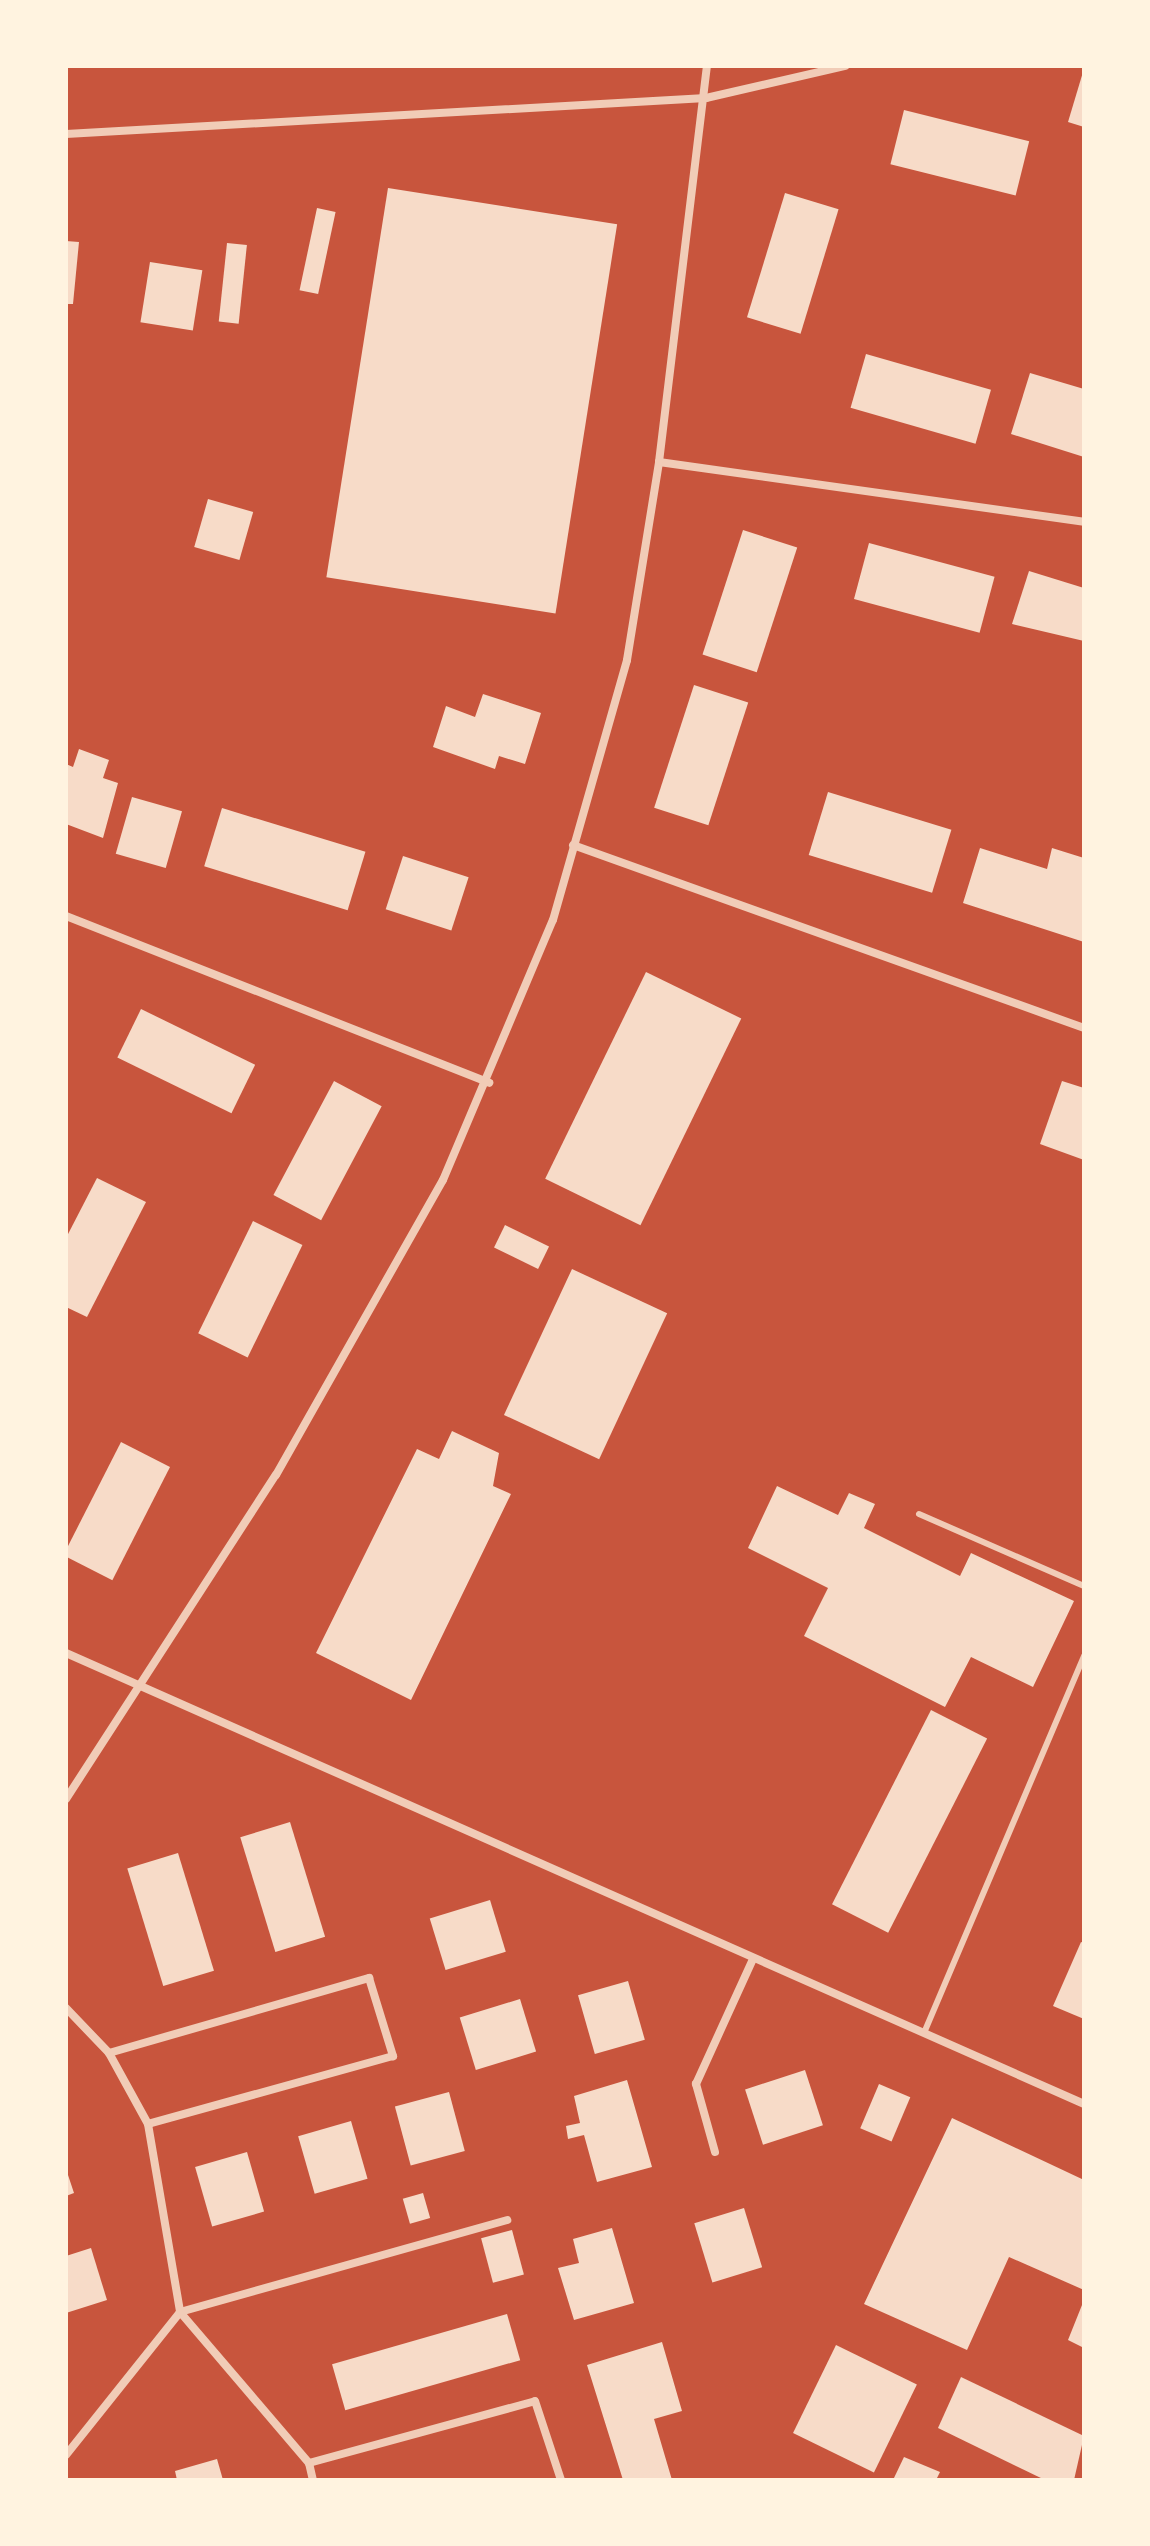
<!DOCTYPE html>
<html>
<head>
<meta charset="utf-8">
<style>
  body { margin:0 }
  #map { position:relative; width:1150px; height:2546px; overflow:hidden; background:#c8553d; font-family:"PT Sans Narrow",sans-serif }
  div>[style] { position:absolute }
  .building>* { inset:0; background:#f7dbc8; transform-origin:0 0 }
  .service>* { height:6px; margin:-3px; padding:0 3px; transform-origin:3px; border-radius:3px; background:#f1ccb7 }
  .minor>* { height:8px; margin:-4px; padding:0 4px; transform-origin:4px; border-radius:4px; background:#f1ccb7 }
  span { translate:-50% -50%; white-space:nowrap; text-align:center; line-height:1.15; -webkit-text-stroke:7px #fff3e0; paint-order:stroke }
  .frame { position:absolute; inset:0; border:68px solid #fff3e0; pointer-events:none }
</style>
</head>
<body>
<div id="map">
  <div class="building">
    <div style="clip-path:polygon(1083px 72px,1084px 72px,1084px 127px,1068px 122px)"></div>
    <div style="left:904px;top:110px;width:129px;height:56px;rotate:14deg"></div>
    <div style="left:388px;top:188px;width:232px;height:394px;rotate:9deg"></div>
    <div style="left:785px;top:193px;width:56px;height:130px;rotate:17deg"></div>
    <div style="left:317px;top:208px;width:19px;height:84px;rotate:12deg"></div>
    <div style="clip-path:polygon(66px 241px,79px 242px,73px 304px,66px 304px)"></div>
    <div style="left:227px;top:243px;width:20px;height:79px;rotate:6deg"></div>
    <div style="left:150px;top:262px;width:53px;height:61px;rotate:9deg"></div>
    <div style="left:866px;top:354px;width:130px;height:56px;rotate:16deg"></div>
    <div style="clip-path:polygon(1030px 373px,1084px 389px,1084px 457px,1011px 434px)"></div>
    <div style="left:208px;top:499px;width:47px;height:50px;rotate:16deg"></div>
    <div style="left:743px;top:530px;width:57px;height:131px;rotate:18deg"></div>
    <div style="left:869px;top:543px;width:130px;height:58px;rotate:15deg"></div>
    <div style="clip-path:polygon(1029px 571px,1084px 588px,1084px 641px,1012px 624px)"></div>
    <div style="left:694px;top:685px;width:57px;height:129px;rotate:18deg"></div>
    <div style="clip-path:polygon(483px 694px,541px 713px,525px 764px,499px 756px,495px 769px,433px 747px,446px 706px,475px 717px)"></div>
    <div style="clip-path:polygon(79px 749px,109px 760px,103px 778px,118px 783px,103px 838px,66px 824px,66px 764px,73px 767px)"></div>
    <div style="left:828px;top:792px;width:129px;height:66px;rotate:17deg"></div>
    <div style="left:132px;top:797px;width:52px;height:59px;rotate:16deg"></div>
    <div style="left:222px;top:808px;width:150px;height:61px;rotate:17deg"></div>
    <div style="clip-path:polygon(980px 848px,1047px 869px,1052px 848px,1084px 858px,1084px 942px,963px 903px)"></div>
    <div style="left:403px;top:856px;width:69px;height:56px;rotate:18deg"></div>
    <div style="left:646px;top:972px;width:106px;height:230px;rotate:26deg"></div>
    <div style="left:141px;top:1009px;width:127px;height:54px;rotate:26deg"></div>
    <div style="left:334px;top:1081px;width:54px;height:129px;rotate:28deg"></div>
    <div style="clip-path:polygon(1062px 1081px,1084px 1088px,1084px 1160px,1040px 1144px)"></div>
    <div style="clip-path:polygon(97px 1178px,146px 1202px,87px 1317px,66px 1307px,66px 1238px)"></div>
    <div style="left:253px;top:1221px;width:55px;height:125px;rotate:26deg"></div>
    <div style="left:505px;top:1225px;width:49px;height:25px;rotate:26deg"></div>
    <div style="left:572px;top:1269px;width:105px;height:161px;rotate:25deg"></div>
    <div style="clip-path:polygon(452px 1431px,499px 1453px,493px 1486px,511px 1494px,411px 1700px,316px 1653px,417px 1449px,439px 1459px)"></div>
    <div style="left:121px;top:1442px;width:55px;height:127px;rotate:27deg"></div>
    <div style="clip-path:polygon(777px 1486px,838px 1515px,849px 1493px,875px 1504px,864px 1528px,960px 1576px,971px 1553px,1074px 1601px,1033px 1687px,971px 1657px,945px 1707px,804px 1636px,828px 1588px,748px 1548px)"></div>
    <div style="left:931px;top:1710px;width:63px;height:218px;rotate:27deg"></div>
    <div style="left:290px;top:1822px;width:120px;height:52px;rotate:73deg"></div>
    <div style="left:178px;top:1853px;width:123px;height:53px;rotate:73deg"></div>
    <div style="left:490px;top:1900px;width:54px;height:63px;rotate:73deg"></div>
    <div style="clip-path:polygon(1081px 1942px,1084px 1943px,1084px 2019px,1053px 2006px)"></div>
    <div style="left:628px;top:1981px;width:61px;height:52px;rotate:74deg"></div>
    <div style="left:520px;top:1999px;width:55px;height:63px;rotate:73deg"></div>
    <div style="left:805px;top:2070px;width:58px;height:63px;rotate:72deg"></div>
    <div style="clip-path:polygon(627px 2080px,652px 2167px,597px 2182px,584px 2135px,568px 2139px,566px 2126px,580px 2123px,574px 2096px)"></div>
    <div style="left:879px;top:2084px;width:34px;height:48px;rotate:23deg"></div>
    <div style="left:449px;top:2092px;width:61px;height:56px;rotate:75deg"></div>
    <div style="clip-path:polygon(952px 2118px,1084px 2180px,1084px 2290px,1009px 2257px,967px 2350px,864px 2304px)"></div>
    <div style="left:351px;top:2121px;width:60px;height:55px;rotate:74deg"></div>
    <div style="left:247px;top:2152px;width:62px;height:54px;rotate:74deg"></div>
    <div style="clip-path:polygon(66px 2169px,74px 2193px,66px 2196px)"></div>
    <div style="left:423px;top:2193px;width:26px;height:21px;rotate:74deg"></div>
    <div style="left:744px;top:2208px;width:62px;height:52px;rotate:73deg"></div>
    <div style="clip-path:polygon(612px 2228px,634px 2303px,574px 2320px,558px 2268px,579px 2263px,573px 2239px)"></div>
    <div style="left:512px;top:2230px;width:46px;height:32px;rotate:75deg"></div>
    <div style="clip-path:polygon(91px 2248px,107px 2300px,66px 2313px,66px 2256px)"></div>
    <div style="clip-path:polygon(1084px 2300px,1084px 2348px,1068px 2340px)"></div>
    <div style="left:507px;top:2314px;width:48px;height:182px;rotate:74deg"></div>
    <div style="clip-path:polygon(662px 2342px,682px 2411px,654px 2419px,672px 2480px,623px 2480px,587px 2365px)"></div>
    <div style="left:836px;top:2345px;width:90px;height:98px;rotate:26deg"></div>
    <div style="clip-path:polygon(961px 2377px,1084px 2436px,1074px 2480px,1045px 2480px,938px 2428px)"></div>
    <div style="clip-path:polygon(904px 2457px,940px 2472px,936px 2480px,893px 2480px)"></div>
    <div style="clip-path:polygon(217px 2459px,223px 2480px,177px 2480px,175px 2471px)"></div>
  </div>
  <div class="service">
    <div style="left:919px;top:1514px;width:180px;rotate:23.6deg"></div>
    <div style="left:924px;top:2033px;width:410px;rotate:-67deg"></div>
  </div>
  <div class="minor">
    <div style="left:66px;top:134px;width:641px;rotate:-3.22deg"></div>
    <div style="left:706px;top:98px;width:143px;rotate:-13deg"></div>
    <div style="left:659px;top:462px;width:429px;rotate:8deg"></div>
    <div style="left:573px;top:845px;width:543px;rotate:19.7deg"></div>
    <div style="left:66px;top:916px;width:455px;rotate:21.5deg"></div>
    <div style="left:66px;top:1653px;width:1113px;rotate:23.89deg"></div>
    <div style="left:66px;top:1799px;width:386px;rotate:-57.1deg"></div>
    <div style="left:276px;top:1475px;width:339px;rotate:-60.5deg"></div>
    <div style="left:443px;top:1180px;width:282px;rotate:-67.1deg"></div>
    <div style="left:553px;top:920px;width:270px;rotate:-74.1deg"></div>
    <div style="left:627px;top:660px;width:201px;rotate:-80.8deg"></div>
    <div style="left:659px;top:462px;width:399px;rotate:-83.1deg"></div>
    <div style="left:66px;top:2008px;width:62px;rotate:46.3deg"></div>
    <div style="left:109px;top:2053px;width:81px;rotate:61.2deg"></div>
    <div style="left:148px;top:2124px;width:191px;rotate:80.3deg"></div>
    <div style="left:180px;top:2312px;width:199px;rotate:49.5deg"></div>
    <div style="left:309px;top:2463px;width:17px;rotate:77deg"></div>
    <div style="left:109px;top:2053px;width:271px;rotate:-16.1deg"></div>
    <div style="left:369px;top:1978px;width:82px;rotate:72.9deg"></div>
    <div style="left:393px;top:2056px;width:254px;rotate:164.5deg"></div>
    <div style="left:715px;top:2152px;width:71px;rotate:-105.6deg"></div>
    <div style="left:696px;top:2084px;width:137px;rotate:-65.5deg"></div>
    <div style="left:66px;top:2455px;width:183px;rotate:-51.4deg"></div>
    <div style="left:180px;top:2312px;width:340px;rotate:-15.7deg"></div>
    <div style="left:309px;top:2463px;width:234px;rotate:-15.3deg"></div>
    <div style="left:535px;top:2401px;width:83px;rotate:71.8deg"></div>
  </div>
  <div class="frame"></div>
</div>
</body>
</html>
